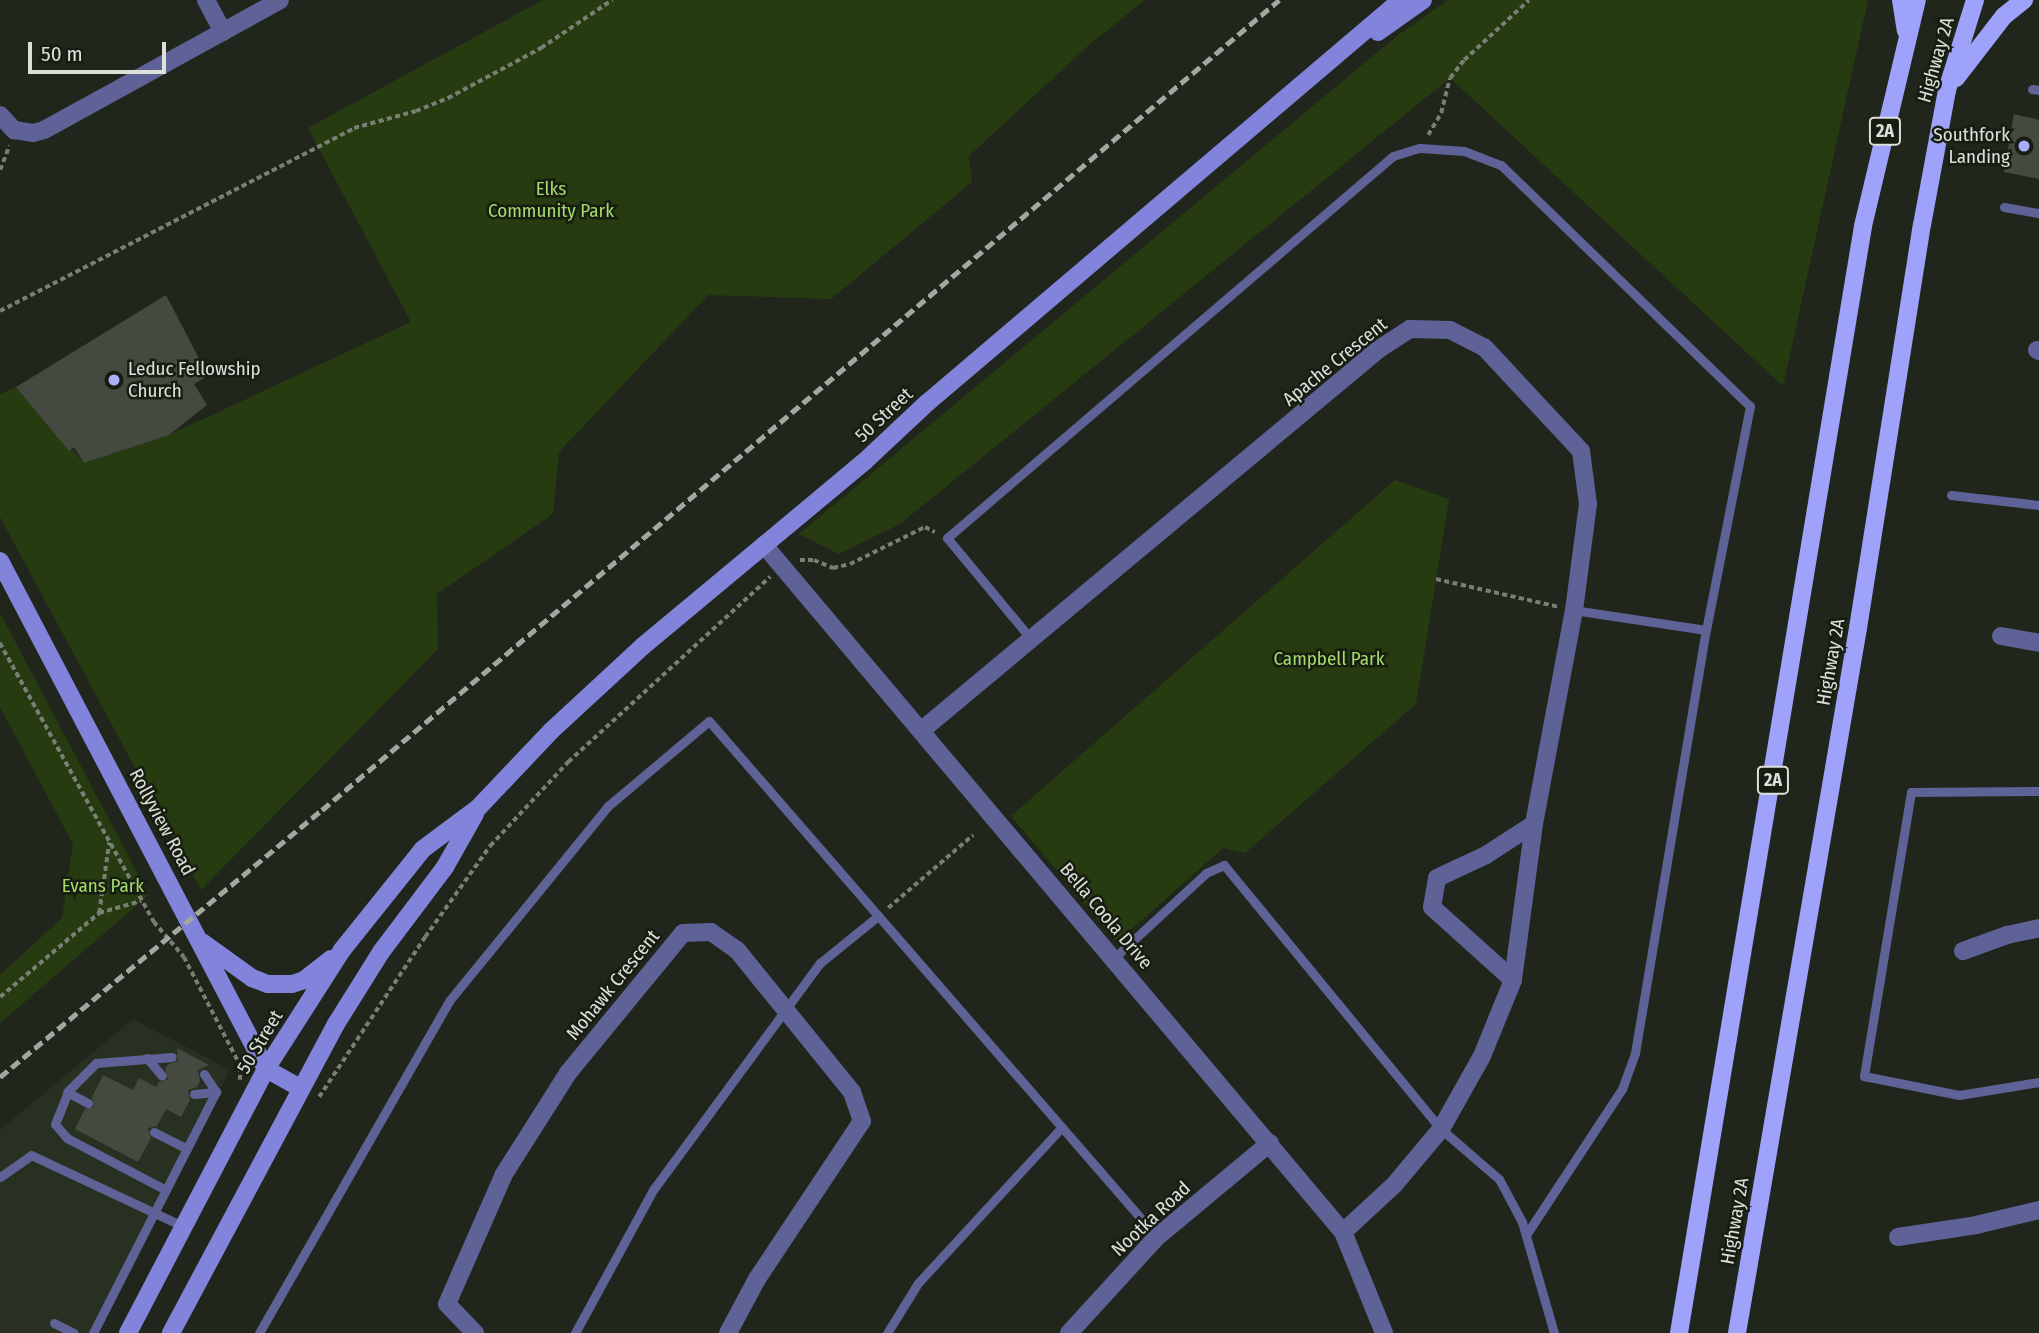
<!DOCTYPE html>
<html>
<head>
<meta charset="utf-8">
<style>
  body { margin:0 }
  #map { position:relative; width:2039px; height:1333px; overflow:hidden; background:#21261c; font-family:"Fira Sans Condensed",sans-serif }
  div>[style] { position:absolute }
  .built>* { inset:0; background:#283121 }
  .green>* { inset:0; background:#273b11 }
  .building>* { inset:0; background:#444a3f }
  .path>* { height:3.5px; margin-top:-1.75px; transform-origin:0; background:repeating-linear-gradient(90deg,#7a7f76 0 5px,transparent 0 8.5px) }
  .service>* { height:9px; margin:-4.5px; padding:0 4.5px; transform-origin:4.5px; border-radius:4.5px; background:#5f6297 }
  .minor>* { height:18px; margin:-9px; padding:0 9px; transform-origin:9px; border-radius:9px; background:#5f6297 }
  .secondary>* { height:18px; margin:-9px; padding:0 9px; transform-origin:9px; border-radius:9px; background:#8184da }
  .primary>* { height:18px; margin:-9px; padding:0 9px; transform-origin:9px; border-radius:9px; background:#9ea2fa }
  .rail>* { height:5px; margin-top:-2.5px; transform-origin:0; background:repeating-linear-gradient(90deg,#a3a79f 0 10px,transparent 0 15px) }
  .dots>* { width:19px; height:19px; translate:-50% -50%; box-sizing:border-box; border:4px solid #171d12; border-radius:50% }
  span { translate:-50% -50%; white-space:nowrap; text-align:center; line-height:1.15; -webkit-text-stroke:5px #171d12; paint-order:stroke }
  .shield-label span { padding:2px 5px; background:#171d12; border:2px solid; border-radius:5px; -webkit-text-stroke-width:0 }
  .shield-label { font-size:18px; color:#dce0d9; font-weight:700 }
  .street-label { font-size:19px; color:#dce0d9 }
  .poi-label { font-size:19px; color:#dce0d9 }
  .right { translate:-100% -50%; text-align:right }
  .left { translate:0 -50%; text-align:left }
  .park-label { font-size:19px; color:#a3db68 }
  .scale { position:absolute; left:28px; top:42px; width:138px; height:32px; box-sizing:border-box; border:4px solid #dce0d9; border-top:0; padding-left:9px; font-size:21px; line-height:24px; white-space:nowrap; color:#dce0d9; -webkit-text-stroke:5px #171d12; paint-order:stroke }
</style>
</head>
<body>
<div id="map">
  <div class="built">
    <div style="clip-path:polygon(133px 1019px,230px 1070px,94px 1333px,0 1333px,0 1130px)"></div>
  </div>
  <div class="green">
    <div style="clip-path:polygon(543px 0,1145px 0,1090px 44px,969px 156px,972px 182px,831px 299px,708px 295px,559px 452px,553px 514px,437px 594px,438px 649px,201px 890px,0 517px,0 394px,16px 387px,84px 463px,169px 435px,411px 322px,308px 128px)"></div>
    <div style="clip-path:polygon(1448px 0,1868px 0,1783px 386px,1450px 78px,900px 524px,839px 554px,799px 534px,1398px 35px)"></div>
    <div style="clip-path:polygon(1395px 480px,1449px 499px,1416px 704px,1245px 853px,1223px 848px,1117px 942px,1011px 816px)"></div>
    <div style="clip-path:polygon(0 613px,149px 895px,0 1023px,0 975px,62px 918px,73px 844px,0 707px)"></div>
  </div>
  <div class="building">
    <div style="clip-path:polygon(2014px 114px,2039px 120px,2039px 179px,2004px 172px)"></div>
    <div style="clip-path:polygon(166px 295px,208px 376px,194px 384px,207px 405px,169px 435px,84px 463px,74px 447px,69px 451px,16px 387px)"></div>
    <div style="clip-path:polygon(177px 1048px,209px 1065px,198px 1070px,200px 1081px,197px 1087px,188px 1090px,190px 1100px,181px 1117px,166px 1109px,157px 1126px,148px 1128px,151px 1138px,138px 1162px,75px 1129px,85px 1109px,94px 1107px,92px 1097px,103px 1075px,133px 1090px,139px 1078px,156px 1087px,159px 1082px,168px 1079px,165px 1069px,168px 1064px,178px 1061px)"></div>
  </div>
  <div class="path">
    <div style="left:1428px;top:135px;width:26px;rotate:-59deg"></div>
    <div style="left:1441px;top:113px;width:36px;rotate:-76deg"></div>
    <div style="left:1450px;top:78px;width:23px;rotate:-52deg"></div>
    <div style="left:1464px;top:60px;width:88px;rotate:-42.7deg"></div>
    <div style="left:0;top:170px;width:26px;rotate:-69deg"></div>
    <div style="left:0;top:311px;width:399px;rotate:-27.3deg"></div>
    <div style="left:354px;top:128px;width:64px;rotate:-15.3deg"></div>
    <div style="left:416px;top:111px;width:35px;rotate:-22deg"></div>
    <div style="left:448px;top:98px;width:106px;rotate:-28.3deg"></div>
    <div style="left:541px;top:48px;width:86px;rotate:-34.1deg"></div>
    <div style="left:800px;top:560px;width:14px"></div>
    <div style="left:814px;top:560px;width:21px;rotate:23deg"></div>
    <div style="left:833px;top:568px;width:17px;rotate:-13deg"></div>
    <div style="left:850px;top:564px;width:84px;rotate:-26.3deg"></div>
    <div style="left:925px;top:527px;width:11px;rotate:27deg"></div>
    <div style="left:1436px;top:579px;width:126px;rotate:12.8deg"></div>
    <div style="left:0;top:643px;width:319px;rotate:61.1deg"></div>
    <div style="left:154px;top:922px;width:46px;rotate:49.4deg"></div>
    <div style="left:184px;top:957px;width:124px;rotate:62.6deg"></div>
    <div style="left:241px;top:1067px;width:13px;rotate:94deg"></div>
    <div style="left:888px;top:908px;width:112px;rotate:-40.7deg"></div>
    <div style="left:99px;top:913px;width:44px;rotate:-15.9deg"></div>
    <div style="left:0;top:997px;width:130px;rotate:-40.3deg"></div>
    <div style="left:99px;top:913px;width:71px;rotate:-81.9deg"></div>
    <div style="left:319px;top:1097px;width:192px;rotate:-56.5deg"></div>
    <div style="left:425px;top:937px;width:112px;rotate:-54.5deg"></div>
    <div style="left:490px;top:846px;width:115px;rotate:-47.1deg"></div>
    <div style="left:568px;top:762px;width:274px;rotate:-42.5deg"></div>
  </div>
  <div class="service">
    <div style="left:2032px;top:89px;width:7px;rotate:8deg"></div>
    <div style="left:2004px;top:207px;width:36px;rotate:10deg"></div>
    <div style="left:1951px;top:495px;width:89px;rotate:6.5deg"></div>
    <div style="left:1031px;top:639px;width:131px;rotate:-129.7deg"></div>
    <div style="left:947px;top:538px;width:587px;rotate:-40.58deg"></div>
    <div style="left:1393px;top:156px;width:28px;rotate:-17deg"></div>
    <div style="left:1420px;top:148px;width:44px;rotate:3.9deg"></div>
    <div style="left:1464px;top:151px;width:40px;rotate:21deg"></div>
    <div style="left:1501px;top:165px;width:347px;rotate:44.1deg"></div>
    <div style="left:1750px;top:406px;width:228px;rotate:101.1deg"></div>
    <div style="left:2039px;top:791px;width:128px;rotate:179.6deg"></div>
    <div style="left:1911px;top:792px;width:288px;rotate:99.4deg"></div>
    <div style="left:1864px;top:1076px;width:97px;rotate:11.3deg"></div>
    <div style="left:1959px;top:1095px;width:81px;rotate:-9.2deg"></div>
    <div style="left:1114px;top:958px;width:125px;rotate:-42.7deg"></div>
    <div style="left:1206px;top:873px;width:20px;rotate:-24deg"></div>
    <div style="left:1224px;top:865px;width:342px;rotate:50.6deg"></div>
    <div style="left:1441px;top:1129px;width:77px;rotate:40.8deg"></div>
    <div style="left:1499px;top:1179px;width:49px;rotate:61.9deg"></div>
    <div style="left:1522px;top:1222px;width:116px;rotate:73.9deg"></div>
    <div style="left:147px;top:1058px;width:23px;rotate:50deg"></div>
    <div style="left:204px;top:1074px;width:22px;rotate:56deg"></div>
    <div style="left:67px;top:1092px;width:24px;rotate:28deg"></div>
    <div style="left:194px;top:1094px;width:22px;rotate:-5deg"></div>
    <div style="left:154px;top:1132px;width:37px;rotate:27deg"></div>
    <div style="left:0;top:1177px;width:38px;rotate:-35deg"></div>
    <div style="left:31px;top:1155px;width:170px;rotate:25.1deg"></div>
    <div style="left:166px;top:1190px;width:112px;rotate:-152.3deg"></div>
    <div style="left:67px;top:1138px;width:18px;rotate:-131deg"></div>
    <div style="left:55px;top:1124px;width:35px;rotate:-68deg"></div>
    <div style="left:68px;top:1091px;width:40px;rotate:-45deg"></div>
    <div style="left:96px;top:1063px;width:76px;rotate:-4.5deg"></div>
    <div style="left:1526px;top:1235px;width:175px;rotate:-56.7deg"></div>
    <div style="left:1622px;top:1089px;width:38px;rotate:-70deg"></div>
    <div style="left:1635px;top:1053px;width:429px;rotate:-80.5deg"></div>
    <div style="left:1706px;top:630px;width:134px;rotate:-171.4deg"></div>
    <div style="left:54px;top:1323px;width:22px;rotate:27deg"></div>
    <div style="left:93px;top:1333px;width:271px;rotate:-63deg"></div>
    <div style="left:259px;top:1333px;width:383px;rotate:-60.2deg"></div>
    <div style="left:449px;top:1001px;width:252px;rotate:-50.8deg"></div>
    <div style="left:608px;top:806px;width:132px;rotate:-40.1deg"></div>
    <div style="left:709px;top:721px;width:683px;rotate:49.03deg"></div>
    <div style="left:575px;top:1333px;width:163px;rotate:-61.4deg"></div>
    <div style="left:653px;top:1190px;width:282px;rotate:-53.7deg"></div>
    <div style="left:820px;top:963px;width:75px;rotate:-39deg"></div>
    <div style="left:887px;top:1333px;width:59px;rotate:-58.2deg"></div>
    <div style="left:918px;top:1283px;width:212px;rotate:-47.3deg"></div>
  </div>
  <div class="minor">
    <div style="left:206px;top:0;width:36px;rotate:62deg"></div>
    <div style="left:0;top:115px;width:21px;rotate:47deg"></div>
    <div style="left:14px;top:130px;width:19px;rotate:9deg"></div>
    <div style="left:33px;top:133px;width:11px;rotate:-15deg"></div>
    <div style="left:44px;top:130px;width:269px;rotate:-28.8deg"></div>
    <div style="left:2037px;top:350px;width:2px;rotate:27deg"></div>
    <div style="left:764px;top:545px;width:898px;rotate:49.88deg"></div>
    <div style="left:1343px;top:1232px;width:109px;rotate:67.9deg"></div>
    <div style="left:2001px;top:636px;width:39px;rotate:10deg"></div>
    <div style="left:922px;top:730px;width:595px;rotate:-39.82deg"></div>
    <div style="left:1379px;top:349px;width:37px;rotate:-33deg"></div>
    <div style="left:1410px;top:329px;width:40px;rotate:1.4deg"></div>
    <div style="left:1450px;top:330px;width:38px;rotate:27deg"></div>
    <div style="left:1484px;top:347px;width:142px;rotate:47deg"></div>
    <div style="left:1581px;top:451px;width:53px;rotate:82.5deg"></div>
    <div style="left:1588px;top:504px;width:107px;rotate:97.5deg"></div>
    <div style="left:1574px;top:610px;width:218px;rotate:100.6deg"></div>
    <div style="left:1534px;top:824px;width:157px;rotate:97.7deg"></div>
    <div style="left:1513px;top:980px;width:82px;rotate:112.2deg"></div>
    <div style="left:1482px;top:1056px;width:84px;rotate:119.3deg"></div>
    <div style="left:1441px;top:1129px;width:73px;rotate:130deg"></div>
    <div style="left:1394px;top:1185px;width:69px;rotate:137.3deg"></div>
    <div style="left:1963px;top:951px;width:47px;rotate:-20deg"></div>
    <div style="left:2007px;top:935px;width:33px;rotate:-12deg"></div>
    <div style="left:1513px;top:980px;width:109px;rotate:-138deg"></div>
    <div style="left:1432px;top:907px;width:29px;rotate:-80deg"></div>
    <div style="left:1437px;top:878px;width:54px;rotate:-25.1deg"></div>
    <div style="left:1486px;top:855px;width:57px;rotate:-32.9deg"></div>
    <div style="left:1898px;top:1237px;width:79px;rotate:-8.7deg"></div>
    <div style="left:1976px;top:1225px;width:65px;rotate:-13.4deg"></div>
    <div style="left:475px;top:1333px;width:40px;rotate:-134deg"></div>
    <div style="left:447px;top:1304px;width:142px;rotate:-66.3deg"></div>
    <div style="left:504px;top:1174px;width:120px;rotate:-57.6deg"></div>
    <div style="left:568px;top:1073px;width:181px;rotate:-50.6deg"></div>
    <div style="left:683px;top:933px;width:28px;rotate:-2deg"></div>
    <div style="left:711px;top:932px;width:32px;rotate:35deg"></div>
    <div style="left:737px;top:950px;width:183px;rotate:51deg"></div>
    <div style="left:852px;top:1092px;width:31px;rotate:71deg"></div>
    <div style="left:862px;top:1121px;width:190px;rotate:123.6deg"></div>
    <div style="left:757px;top:1279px;width:61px;rotate:118.2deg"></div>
    <div style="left:1069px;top:1333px;width:130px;rotate:-47.5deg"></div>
    <div style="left:1157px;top:1237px;width:147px;rotate:-39.8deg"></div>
  </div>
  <div class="secondary">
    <div style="left:1378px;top:32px;width:55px;rotate:-35.4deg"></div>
    <div style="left:0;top:561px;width:573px;rotate:62.36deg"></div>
    <div style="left:266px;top:1069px;width:39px;rotate:29deg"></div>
    <div style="left:202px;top:942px;width:62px;rotate:35.8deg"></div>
    <div style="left:252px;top:978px;width:17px;rotate:21deg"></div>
    <div style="left:268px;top:984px;width:24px"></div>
    <div style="left:292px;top:984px;width:13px;rotate:-18deg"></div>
    <div style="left:304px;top:980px;width:34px;rotate:-38deg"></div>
    <div style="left:128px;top:1333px;width:298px;rotate:-62.4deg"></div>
    <div style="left:266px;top:1069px;width:141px;rotate:-57.4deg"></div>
    <div style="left:342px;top:950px;width:129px;rotate:-51.3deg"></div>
    <div style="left:423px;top:849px;width:69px;rotate:-36.7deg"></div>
    <div style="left:478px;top:808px;width:106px;rotate:-46.5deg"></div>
    <div style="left:551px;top:731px;width:125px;rotate:-42.7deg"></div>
    <div style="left:643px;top:646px;width:289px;rotate:-39.8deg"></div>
    <div style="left:865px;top:461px;width:85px;rotate:-43.1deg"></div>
    <div style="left:927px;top:403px;width:622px;rotate:-40.37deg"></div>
    <div style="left:171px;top:1333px;width:350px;rotate:-61.9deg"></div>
    <div style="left:336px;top:1024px;width:85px;rotate:-58deg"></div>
    <div style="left:381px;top:952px;width:106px;rotate:-53deg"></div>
    <div style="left:445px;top:867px;width:61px;rotate:-60.5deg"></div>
  </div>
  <div class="primary">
    <div style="left:1901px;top:0;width:31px;rotate:81deg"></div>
    <div style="left:1956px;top:78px;width:78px;rotate:-52.3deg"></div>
    <div style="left:2004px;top:16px;width:26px;rotate:-39deg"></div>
    <div style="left:1679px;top:1333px;width:1122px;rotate:-80.56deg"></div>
    <div style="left:1863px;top:226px;width:232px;rotate:-76.6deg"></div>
    <div style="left:1737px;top:1333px;width:715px;rotate:-80.26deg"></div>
    <div style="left:1858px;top:628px;width:408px;rotate:-81deg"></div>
    <div style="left:1922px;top:225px;width:137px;rotate:-79.5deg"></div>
    <div style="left:1947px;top:90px;width:94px;rotate:-72.7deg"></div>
  </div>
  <div class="rail">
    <div style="left:0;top:1077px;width:418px;rotate:-39.7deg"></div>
    <div style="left:322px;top:810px;width:1254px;rotate:-40.24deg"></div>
  </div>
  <div class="dots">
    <div style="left:2024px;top:146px;background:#abaffb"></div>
    <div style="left:114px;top:380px;background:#abaffb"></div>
  </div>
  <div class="shield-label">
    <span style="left:1885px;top:131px">2A</span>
    <span style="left:1773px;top:780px">2A</span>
  </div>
  <div class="street-label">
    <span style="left:1936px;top:60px;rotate:-74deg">Highway 2A</span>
    <span style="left:1335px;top:362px;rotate:-39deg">Apache Crescent</span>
    <span style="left:884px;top:415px;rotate:-43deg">50 Street</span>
    <span style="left:1831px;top:662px;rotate:-80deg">Highway 2A</span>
    <span style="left:162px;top:822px;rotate:62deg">Rollyview Road</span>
    <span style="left:1106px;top:916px;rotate:50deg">Bella Coola Drive</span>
    <span style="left:613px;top:985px;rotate:-51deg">Mohawk Crescent</span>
    <span style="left:260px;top:1042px;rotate:-59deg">50 Street</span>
    <span style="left:1151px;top:1219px;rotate:-43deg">Nootka Road</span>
    <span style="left:1735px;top:1221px;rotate:-80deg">Highway 2A</span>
  </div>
  <div class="poi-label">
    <span class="right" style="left:2010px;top:146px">Southfork<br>Landing</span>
    <span class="left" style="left:128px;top:380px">Leduc Fellowship<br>Church</span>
  </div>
  <div class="park-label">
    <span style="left:551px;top:200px">Elks<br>Community Park</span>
    <span style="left:1329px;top:659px">Campbell Park</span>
    <span style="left:103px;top:886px">Evans Park</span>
  </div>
  <div class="scale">50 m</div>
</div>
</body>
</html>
